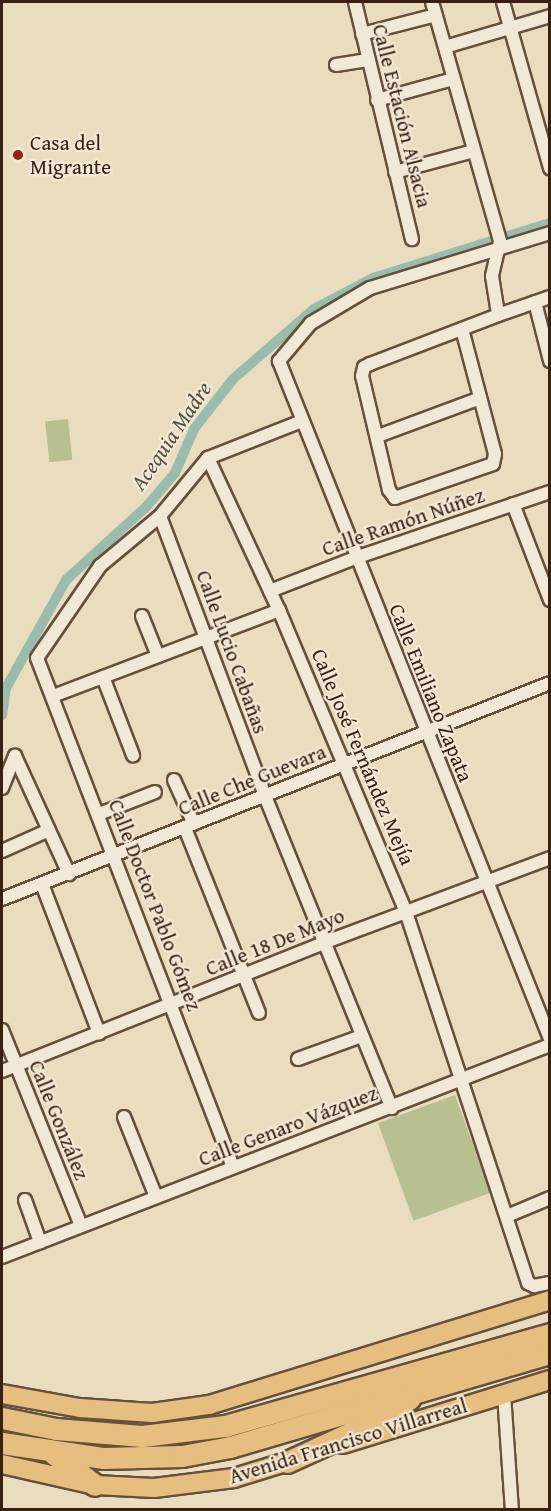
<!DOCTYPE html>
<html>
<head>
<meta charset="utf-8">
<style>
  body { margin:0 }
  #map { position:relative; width:551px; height:1511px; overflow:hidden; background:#eadcbf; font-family:"Gentium Book Plus",serif }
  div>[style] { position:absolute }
  .green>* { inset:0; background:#b8c091; transform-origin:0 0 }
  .canal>* { height:10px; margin:-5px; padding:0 5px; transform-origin:5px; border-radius:5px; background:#99bcac }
  .roads { filter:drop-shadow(2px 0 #65503c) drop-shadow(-2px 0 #65503c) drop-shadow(0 2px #65503c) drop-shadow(0 -2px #65503c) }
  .street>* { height:12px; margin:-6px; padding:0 6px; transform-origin:6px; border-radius:6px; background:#f1e8d5 }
  .primary>* { height:18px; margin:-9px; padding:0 9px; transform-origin:9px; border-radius:9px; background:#e5be80 }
  .highway>* { height:21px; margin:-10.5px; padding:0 10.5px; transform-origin:10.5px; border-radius:10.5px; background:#e5be80 }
  .dots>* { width:16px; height:16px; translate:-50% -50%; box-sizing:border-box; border:3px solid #f1e8d5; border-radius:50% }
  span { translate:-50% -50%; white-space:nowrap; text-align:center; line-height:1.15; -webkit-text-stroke:4.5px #f1e8d5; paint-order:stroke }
  .street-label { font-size:21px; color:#392111 }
  .poi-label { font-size:21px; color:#392111 }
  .left { translate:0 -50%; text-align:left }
  .water-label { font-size:22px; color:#565040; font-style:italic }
  .frame { position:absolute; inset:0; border:3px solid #392111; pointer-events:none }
</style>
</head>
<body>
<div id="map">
  <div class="green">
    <div style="left:68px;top:419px;width:41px;height:23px;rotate:84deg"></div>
    <div style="left:455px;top:1095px;width:104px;height:82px;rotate:70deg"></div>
  </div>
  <div class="canal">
    <div style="left:2px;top:715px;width:27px;rotate:-82deg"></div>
    <div style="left:6px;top:688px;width:124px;rotate:-60.9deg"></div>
    <div style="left:66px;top:580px;width:110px;rotate:-42.4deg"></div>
    <div style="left:147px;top:506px;width:43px;rotate:-49.7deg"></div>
    <div style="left:175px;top:473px;width:48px;rotate:-66.6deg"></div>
    <div style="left:194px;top:429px;width:63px;rotate:-52deg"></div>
    <div style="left:233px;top:379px;width:107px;rotate:-40.8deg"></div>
    <div style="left:314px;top:309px;width:67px;rotate:-27.7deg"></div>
    <div style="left:373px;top:278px;width:185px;rotate:-17.3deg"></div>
  </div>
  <div class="roads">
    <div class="street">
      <div style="left:355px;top:2px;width:244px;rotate:76.5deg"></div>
      <div style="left:432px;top:2px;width:248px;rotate:74.1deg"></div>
      <div style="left:500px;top:241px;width:36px;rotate:103deg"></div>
      <div style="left:492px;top:276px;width:39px;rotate:81deg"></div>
      <div style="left:503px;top:2px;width:173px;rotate:74.2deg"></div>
      <div style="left:362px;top:34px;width:76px;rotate:-14.4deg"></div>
      <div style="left:445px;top:47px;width:109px;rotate:-16.4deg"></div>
      <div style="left:336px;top:65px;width:32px;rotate:-9deg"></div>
      <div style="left:377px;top:100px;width:79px;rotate:-15.4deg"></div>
      <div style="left:395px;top:172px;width:82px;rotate:-14.9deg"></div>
      <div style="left:550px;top:233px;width:188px;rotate:163deg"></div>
      <div style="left:370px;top:288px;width:69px;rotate:149.3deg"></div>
      <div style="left:311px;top:323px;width:50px;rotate:130.1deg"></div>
      <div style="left:279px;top:361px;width:730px;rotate:68.21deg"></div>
      <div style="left:535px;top:302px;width:61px;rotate:75.7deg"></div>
      <div style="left:462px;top:329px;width:129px;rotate:75.2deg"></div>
      <div style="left:495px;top:454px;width:10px;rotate:101deg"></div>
      <div style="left:493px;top:464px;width:104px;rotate:160.9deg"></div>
      <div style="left:395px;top:498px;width:10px;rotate:-127deg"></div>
      <div style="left:389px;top:490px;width:117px;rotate:-103.3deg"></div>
      <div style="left:362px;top:376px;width:9px;rotate:-77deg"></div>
      <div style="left:364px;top:367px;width:7px;rotate:-27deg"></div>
      <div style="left:370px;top:364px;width:137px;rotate:-20.9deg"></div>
      <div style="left:498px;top:315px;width:55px;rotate:-19.1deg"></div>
      <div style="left:378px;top:436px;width:109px;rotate:-20.4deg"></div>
      <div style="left:208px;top:458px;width:168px;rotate:65deg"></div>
      <div style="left:279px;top:610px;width:328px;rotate:67.2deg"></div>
      <div style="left:406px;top:912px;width:391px;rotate:71.8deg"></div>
      <div style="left:528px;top:1283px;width:7px;rotate:27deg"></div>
      <div style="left:534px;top:1286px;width:16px;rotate:-11deg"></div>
      <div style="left:513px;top:504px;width:103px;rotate:68.9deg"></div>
      <div style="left:160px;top:516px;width:299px;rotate:69.4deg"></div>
      <div style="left:265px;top:796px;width:337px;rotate:67.9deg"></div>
      <div style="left:270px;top:591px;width:91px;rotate:-21.2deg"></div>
      <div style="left:355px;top:558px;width:206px;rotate:-18.7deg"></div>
      <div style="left:142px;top:616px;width:43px;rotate:68.2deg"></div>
      <div style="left:103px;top:677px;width:84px;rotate:69deg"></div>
      <div style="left:53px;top:696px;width:242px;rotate:-20.8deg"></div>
      <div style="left:15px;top:756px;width:130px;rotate:65.4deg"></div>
      <div style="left:174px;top:780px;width:48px;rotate:65.6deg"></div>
      <div style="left:2px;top:788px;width:35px;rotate:-68deg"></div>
      <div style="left:99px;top:814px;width:60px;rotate:-21.4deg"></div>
      <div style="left:185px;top:828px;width:199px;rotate:68.2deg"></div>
      <div style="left:2px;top:851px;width:51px;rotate:-24.1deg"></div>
      <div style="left:42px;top:884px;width:160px;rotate:69.1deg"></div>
      <div style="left:2px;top:899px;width:589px;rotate:-21.51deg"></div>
      <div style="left:2px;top:1030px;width:211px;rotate:68deg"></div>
      <div style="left:298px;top:1059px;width:68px;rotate:-19.8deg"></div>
      <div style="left:2px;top:1071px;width:346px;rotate:-21.7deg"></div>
      <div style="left:323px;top:943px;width:242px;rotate:-20.5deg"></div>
      <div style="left:124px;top:1117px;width:86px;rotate:68.2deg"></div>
      <div style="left:233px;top:1167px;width:545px;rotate:-111.06deg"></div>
      <div style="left:37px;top:658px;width:112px;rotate:-55.6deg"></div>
      <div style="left:100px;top:566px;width:78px;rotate:-39.8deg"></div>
      <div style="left:160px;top:516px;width:75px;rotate:-50.4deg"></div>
      <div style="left:208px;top:458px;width:101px;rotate:-21.5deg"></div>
      <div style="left:25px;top:1200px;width:45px;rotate:70.3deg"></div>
      <div style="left:507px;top:1216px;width:47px;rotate:-22.7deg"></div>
      <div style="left:2px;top:1257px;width:588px;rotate:-21.15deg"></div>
      <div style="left:504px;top:1394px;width:116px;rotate:86.1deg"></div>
    </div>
    <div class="primary">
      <div style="left:2px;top:1394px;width:79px;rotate:10.2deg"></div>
      <div style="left:80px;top:1408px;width:72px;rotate:4deg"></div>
      <div style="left:152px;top:1413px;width:58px;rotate:-8deg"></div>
      <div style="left:209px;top:1405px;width:357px;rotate:-17.1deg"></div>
      <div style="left:343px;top:1444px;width:217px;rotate:-17.2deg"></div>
      <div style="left:2px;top:1464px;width:95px;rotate:12.7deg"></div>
      <div style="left:95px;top:1485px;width:59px;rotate:2.9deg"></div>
      <div style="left:154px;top:1488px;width:81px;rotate:-7.1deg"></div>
      <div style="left:234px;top:1478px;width:68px;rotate:-17.1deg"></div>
    </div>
    <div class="highway">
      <div style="left:2px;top:1418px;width:55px;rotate:11.5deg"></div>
      <div style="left:56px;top:1429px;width:86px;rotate:4.7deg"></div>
      <div style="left:142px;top:1436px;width:84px;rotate:-6.9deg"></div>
      <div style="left:225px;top:1426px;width:338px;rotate:-15.8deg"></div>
      <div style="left:2px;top:1443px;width:103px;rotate:8.4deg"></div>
      <div style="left:104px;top:1458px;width:78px;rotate:-1.5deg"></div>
      <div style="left:182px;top:1456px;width:49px;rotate:-10.6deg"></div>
      <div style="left:230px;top:1447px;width:334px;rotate:-16.4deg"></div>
      <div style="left:54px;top:1454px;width:51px;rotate:37.1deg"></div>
      <div style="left:287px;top:1462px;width:77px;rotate:-24.6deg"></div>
      <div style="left:357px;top:1430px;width:61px;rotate:-30.8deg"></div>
    </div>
  </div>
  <div class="dots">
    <div style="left:18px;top:155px;background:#8f2418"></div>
  </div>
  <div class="street-label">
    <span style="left:402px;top:116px;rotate:76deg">Calle Estación Alsacia</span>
    <span style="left:403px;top:522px;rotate:-19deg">Calle Ramón Núñez</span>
    <span style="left:232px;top:652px;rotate:70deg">Calle Lucio Cabañas</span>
    <span style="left:431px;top:693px;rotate:68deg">Calle Emiliano Zapata</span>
    <span style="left:363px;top:757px;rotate:67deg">Calle José Fernández Mejía</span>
    <span style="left:252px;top:780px;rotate:-22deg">Calle Che Guevara</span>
    <span style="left:155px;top:905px;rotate:69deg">Calle Doctor Pablo Gómez</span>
    <span style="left:275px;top:942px;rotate:-22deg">Calle 18 De Mayo</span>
    <span style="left:59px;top:1120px;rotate:68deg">Calle González</span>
    <span style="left:288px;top:1126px;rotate:-21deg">Calle Genaro Vázquez</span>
    <span style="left:348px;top:1441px;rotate:-17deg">Avenida Francisco Villarreal</span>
  </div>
  <div class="poi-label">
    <span class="left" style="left:30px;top:155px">Casa del<br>Migrante</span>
  </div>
  <div class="water-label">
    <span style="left:171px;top:436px;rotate:-56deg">Acequia Madre</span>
  </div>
  <div class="frame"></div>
</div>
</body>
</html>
